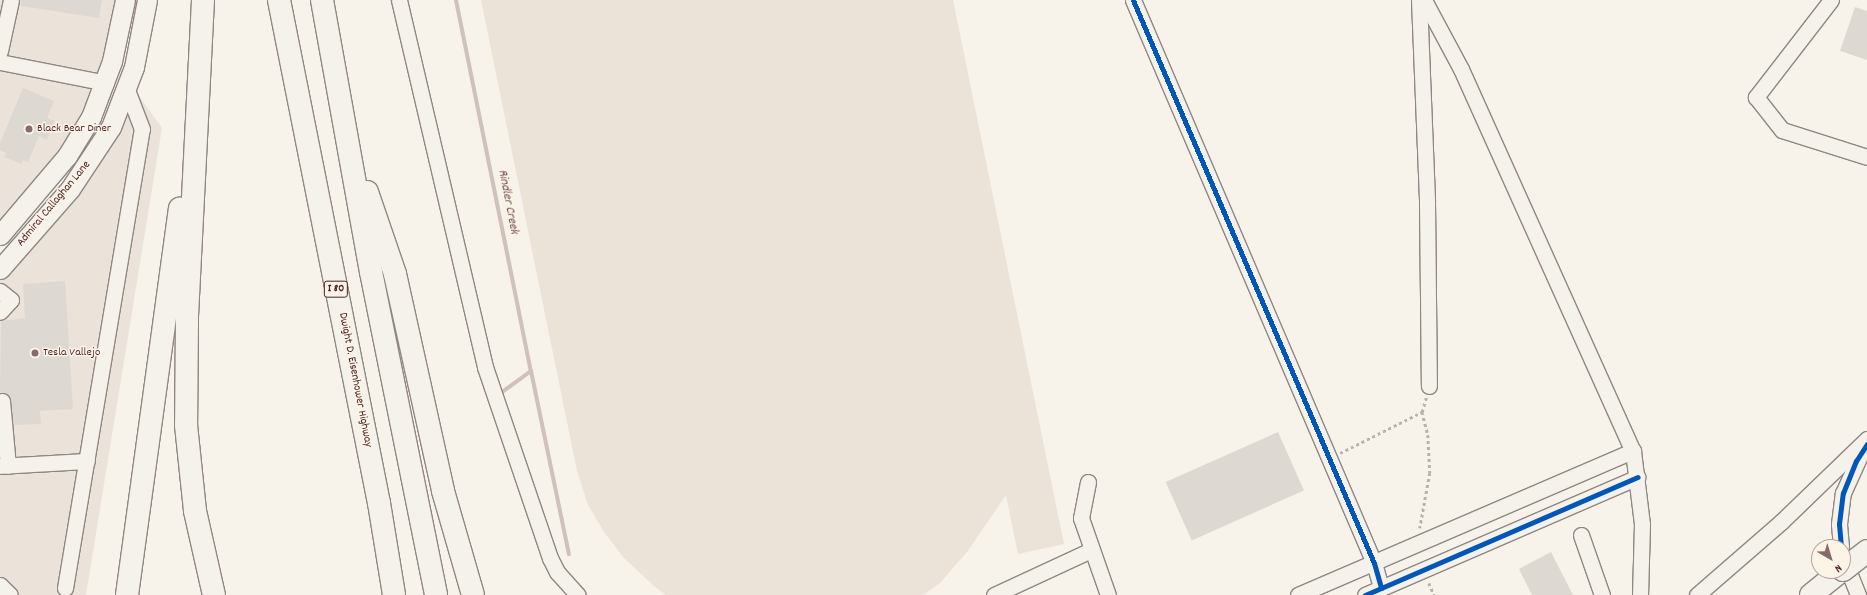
<!DOCTYPE html>
<html>
<head>
<meta charset="utf-8">
<style>
  body { margin:0 }
  #map { position:relative; width:1867px; height:595px; overflow:hidden; background:#f7f3ea; font-family:Dekko,sans-serif }
  div>[style] { position:absolute }
  .built>* { inset:0; background:#ebe3d9 }
  .green>* { inset:0; background:#ebe2d8 }
  .stream>* { height:4px; margin:-2px; padding:0 2px; transform-origin:2px; border-radius:2px; background:#d0c1ba }
  .building>* { inset:0; background:#ddd8d2; transform-origin:0 0 }
  .path>* { height:2.5px; margin-top:-1.25px; transform-origin:0; background:repeating-linear-gradient(90deg,#b8b1ae 0 3px,transparent 0 6px) }
  .roads { filter:drop-shadow(1px 0 #908684) drop-shadow(-1px 0 #908684) drop-shadow(0 1px #908684) drop-shadow(0 -1px #908684) }
  .minor>* { height:15px; margin:-7.5px; padding:0 7.5px; transform-origin:7.5px; border-radius:7.5px; background:#f5f2ec }
  .major>* { height:19px; margin:-9.5px; padding:0 9.5px; transform-origin:9.5px; border-radius:9.5px; background:#f5f2ec }
  .highway>* { height:22px; margin:-11px; padding:0 11px; transform-origin:11px; border-radius:11px; background:#f5f2ec }
  .bridges { filter:drop-shadow(1px 0 #908684) drop-shadow(-1px 0 #908684) drop-shadow(0 1px #908684) drop-shadow(0 -1px #908684) }
  .highway-bridge>* { height:22px; margin:-11px; padding:0 11px; transform-origin:11px; border-radius:11px; background:#f5f2ec }
  .cycleway>* { height:5px; margin:-2.5px; padding:0 2.5px; transform-origin:2.5px; border-radius:2.5px; background:#0057b8 }
  .dots>* { width:11px; height:11px; translate:-50% -50%; box-sizing:border-box; border:2px solid #fcf5e5; border-radius:50% }
  span { translate:-50% -50%; white-space:nowrap; text-align:center; line-height:1.15; -webkit-text-stroke:3px #fcf5e5; paint-order:stroke }
  .shield-label span { padding:1px 3px; background:#fcf5e5; border:1px solid; border-radius:3px; -webkit-text-stroke-width:0 }
  .shield-label { font-size:11px; color:#4a1f2b; font-weight:700 }
  .poi-label { font-size:12px; color:#4a1f2b }
  .left { translate:0 -50%; text-align:left }
  .street-label { font-size:12px; color:#4a1f2b }
  .water-label { font-size:13px; color:#6d4950; font-style:italic }
  .north { position:absolute; left:1811px; top:539px; width:40px; height:40px; box-sizing:border-box; background:#fcf5e5; border:1px solid #b59f9b; border-radius:50%; rotate:142deg; font-size:11px; font-weight:700; line-height:16px; text-align:center; color:#4a1f2b }
  .north::after { content:''; display:block; margin:auto; width:14px; height:18px; background:#87696e; clip-path:polygon(50% 0,100% 100%,50% 72%,0 100%) }
</style>
</head>
<body>
<div id="map">
  <div class="built">
    <div style="clip-path:polygon(0 0,116px 0,104px 59px,84px 113px,60px 151px,0 223px)"></div>
    <div style="clip-path:polygon(132px 86px,162px 128px,86px 595px,0 595px,0 273px)"></div>
  </div>
  <div class="green">
    <div style="clip-path:polygon(481px 0,953px 0,1064px 544px,1018px 554px,1006px 495px,967px 552px,940px 583px,923px 595px,666px 595px,654px 586px,624px 558px,604px 532px,588px 505px,577px 471px)"></div>
  </div>
  <div class="stream">
    <div style="left:456px;top:0;width:379px;rotate:78.6deg"></div>
    <div style="left:531px;top:371px;width:37px;rotate:144deg"></div>
    <div style="left:531px;top:371px;width:187px;rotate:78.3deg"></div>
  </div>
  <div class="building">
    <div style="clip-path:polygon(21px 0,102px 0,99px 18px,21px 6px)"></div>
    <div style="clip-path:polygon(1855px 7px,1867px 11px,1867px 60px,1840px 51px)"></div>
    <div style="clip-path:polygon(23px 88px,54px 101px,47px 118px,55px 121px,47px 140px,39px 136px,28px 162px,23px 160px,22px 164px,4px 157px,6px 153px,0 150px,0 143px)"></div>
    <div style="clip-path:polygon(65px 281px,73px 409px,40px 411px,41px 424px,13px 425px,10px 396px,0 392px,1px 321px,25px 318px,23px 284px)"></div>
    <div style="left:1278px;top:432px;width:64px;height:123px;rotate:66deg"></div>
    <div style="clip-path:polygon(1551px 552px,1573px 595px,1532px 595px,1519px 569px)"></div>
  </div>
  <div class="path">
    <div style="left:1422px;top:412px;width:15px;rotate:-74deg"></div>
    <div style="left:1340px;top:453px;width:92px;rotate:-26.6deg"></div>
    <div style="left:1422px;top:412px;width:24px;rotate:75deg"></div>
    <div style="left:1428px;top:435px;width:38px;rotate:87deg"></div>
    <div style="left:1430px;top:473px;width:56px;rotate:100.3deg"></div>
    <div style="left:1429px;top:583px;width:13px;rotate:67deg"></div>
  </div>
  <div class="roads">
    <div class="minor">
      <div style="left:399px;top:0;width:377px;rotate:76.8deg"></div>
      <div style="left:485px;top:367px;width:202px;rotate:71.2deg"></div>
      <div style="left:550px;top:558px;width:16px;rotate:63deg"></div>
      <div style="left:557px;top:572px;width:31px;rotate:48deg"></div>
      <div style="left:1133px;top:0;width:612px;rotate:66.83deg"></div>
      <div style="left:1374px;top:563px;width:26px;rotate:74deg"></div>
      <div style="left:1419px;top:0;width:202px;rotate:87.7deg"></div>
      <div style="left:1427px;top:202px;width:184px;rotate:89.4deg"></div>
      <div style="left:1424px;top:0;width:78px;rotate:61.8deg"></div>
      <div style="left:1461px;top:69px;width:419px;rotate:65.8deg"></div>
      <div style="left:1633px;top:451px;width:74px;rotate:83deg"></div>
      <div style="left:1642px;top:524px;width:71px;rotate:91.6deg"></div>
      <div style="left:1831px;top:0;width:123px;rotate:127.7deg"></div>
      <div style="left:1756px;top:97px;width:42px;rotate:51.8deg"></div>
      <div style="left:1782px;top:130px;width:89px;rotate:17.6deg"></div>
      <div style="left:0;top:51px;width:52px;rotate:-77.8deg"></div>
      <div style="left:0;top:62px;width:108px;rotate:11.2deg"></div>
      <div style="left:0;top:291px;width:14px;rotate:39deg"></div>
      <div style="left:11px;top:300px;width:16px;rotate:133deg"></div>
      <div style="left:2px;top:401px;width:65px;rotate:84.7deg"></div>
      <div style="left:0;top:466px;width:87px;rotate:-3.3deg"></div>
      <div style="left:1088px;top:482px;width:37px;rotate:101deg"></div>
      <div style="left:1081px;top:518px;width:82px;rotate:70.7deg"></div>
      <div style="left:1581px;top:535px;width:64px;rotate:70.7deg"></div>
      <div style="left:1841px;top:547px;width:23px;rotate:-95deg"></div>
      <div style="left:1839px;top:524px;width:31px;rotate:-83deg"></div>
      <div style="left:1843px;top:493px;width:48px;rotate:-65.6deg"></div>
      <div style="left:1844px;top:560px;width:38px;rotate:68deg"></div>
      <div style="left:0;top:585px;width:14px;rotate:45deg"></div>
      <div style="left:65px;top:588px;width:465px;rotate:-80.5deg"></div>
      <div style="left:142px;top:129px;width:42px;rotate:-111deg"></div>
      <div style="left:994px;top:595px;width:107px;rotate:-24.9deg"></div>
      <div style="left:1298px;top:595px;width:365px;rotate:-23.3deg"></div>
      <div style="left:1365px;top:595px;width:297px;rotate:-23.4deg"></div>
      <div style="left:1697px;top:595px;width:111px;rotate:-41deg"></div>
      <div style="left:1781px;top:522px;width:120px;rotate:-44deg"></div>
    </div>
    <div class="major">
      <div style="left:0;top:235px;width:104px;rotate:-49.7deg"></div>
      <div style="left:67px;top:156px;width:46px;rotate:-58.4deg"></div>
      <div style="left:91px;top:117px;width:60px;rotate:-69.4deg"></div>
      <div style="left:112px;top:61px;width:62px;rotate:-78deg"></div>
      <div style="left:0;top:269px;width:106px;rotate:-48.8deg"></div>
      <div style="left:70px;top:189px;width:74px;rotate:-56.5deg"></div>
      <div style="left:111px;top:127px;width:64px;rotate:-69deg"></div>
      <div style="left:134px;top:67px;width:68px;rotate:-79deg"></div>
    </div>
    <div class="highway">
      <div style="left:203px;top:0;width:319px;rotate:92.9deg"></div>
      <div style="left:187px;top:319px;width:106px;rotate:90.5deg"></div>
      <div style="left:186px;top:425px;width:86px;rotate:84deg"></div>
      <div style="left:195px;top:511px;width:86px;rotate:77.3deg"></div>
      <div style="left:279px;top:0;width:513px;rotate:78.76deg"></div>
      <div style="left:379px;top:503px;width:93px;rotate:80.7deg"></div>
      <div style="left:322px;top:0;width:276px;rotate:79.8deg"></div>
      <div style="left:371px;top:272px;width:329px;rotate:78.6deg"></div>
      <div style="left:367px;top:192px;width:87px;rotate:71.1deg"></div>
      <div style="left:395px;top:274px;width:222px;rotate:77.5deg"></div>
      <div style="left:443px;top:491px;width:108px;rotate:73.9deg"></div>
      <div style="left:127px;top:595px;width:390px;rotate:-82.2deg"></div>
      <div style="left:1811px;top:595px;width:38px;rotate:-39deg"></div>
    </div>
  </div>
  <div class="bridges">
    <div class="highway-bridge">
      <div style="left:1843px;top:570px;width:31px;rotate:-38deg"></div>
    </div>
  </div>
  <div class="cycleway">
    <div style="left:1133px;top:0;width:612px;rotate:66.83deg"></div>
    <div style="left:1374px;top:563px;width:26px;rotate:74deg"></div>
    <div style="left:1841px;top:547px;width:23px;rotate:-95deg"></div>
    <div style="left:1839px;top:524px;width:31px;rotate:-83deg"></div>
    <div style="left:1843px;top:493px;width:35px;rotate:-68deg"></div>
    <div style="left:1856px;top:461px;width:20px;rotate:-57deg"></div>
    <div style="left:1365px;top:595px;width:297px;rotate:-23.4deg"></div>
  </div>
  <div class="dots">
    <div style="left:29px;top:129px;background:#87696e"></div>
    <div style="left:35px;top:353px;background:#87696e"></div>
  </div>
  <div class="shield-label">
    <span style="left:336px;top:289px">I 80</span>
  </div>
  <div class="poi-label">
    <span class="left" style="left:37px;top:129px">Black Bear Diner</span>
    <span class="left" style="left:43px;top:353px">Tesla Vallejo</span>
  </div>
  <div class="street-label">
    <span style="left:54px;top:204px;rotate:-50deg">Admiral Callaghan Lane</span>
    <span style="left:355px;top:380px;rotate:79deg">Dwight D. Eisenhower Highway</span>
  </div>
  <div class="water-label">
    <span style="left:507px;top:202px;rotate:79deg">Rindler Creek</span>
  </div>
  <div class="north">N</div>
</div>
</body>
</html>
